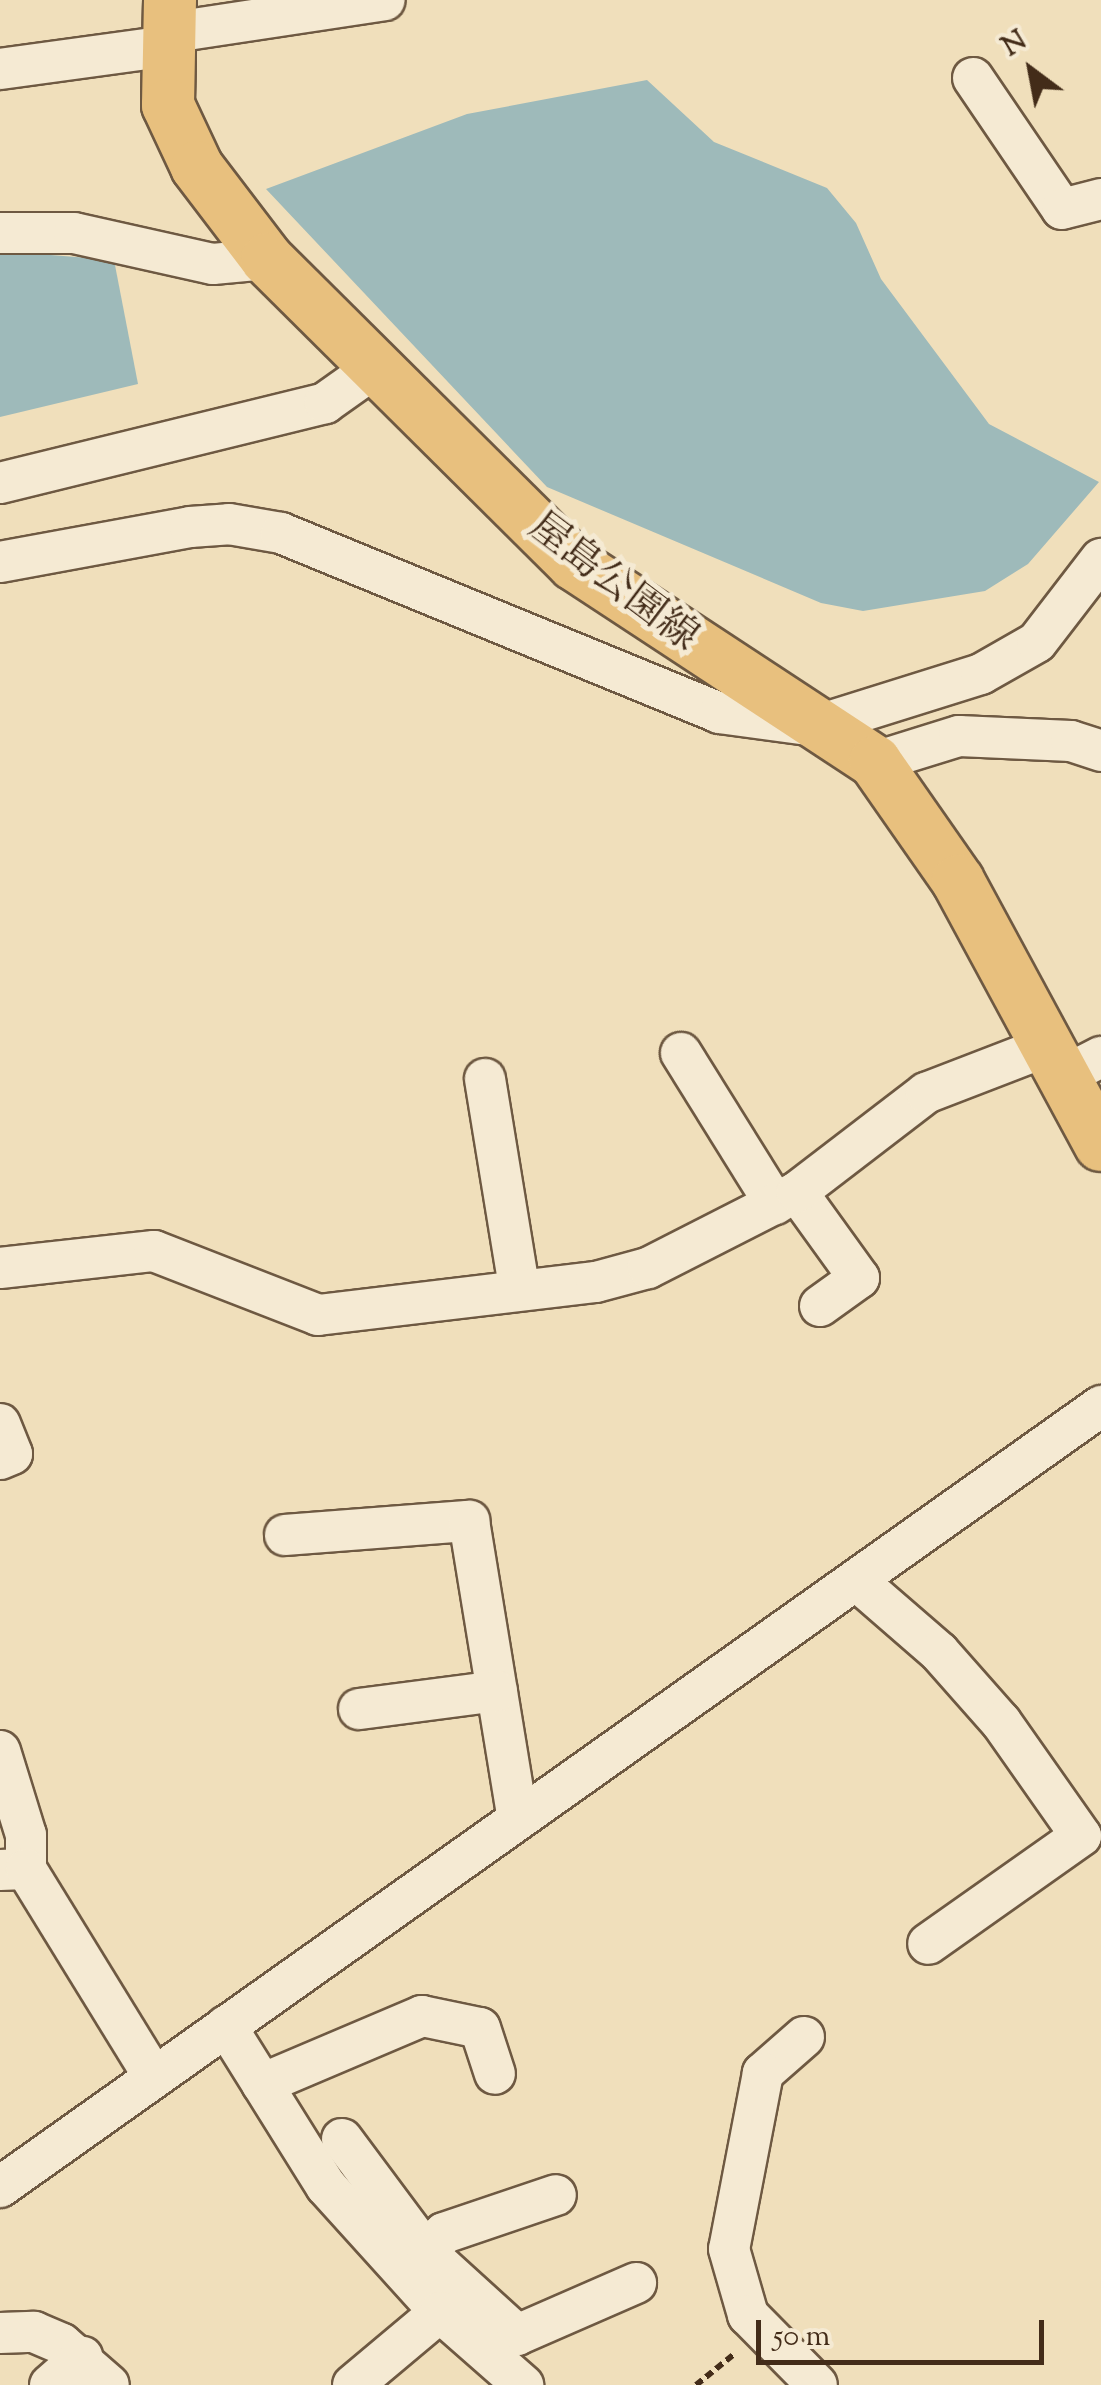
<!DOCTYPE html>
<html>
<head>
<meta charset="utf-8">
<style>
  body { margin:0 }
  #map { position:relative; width:1101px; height:2385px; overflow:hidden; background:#f0dfbb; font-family:"Sorts Mill Goudy","Noto Serif JP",serif }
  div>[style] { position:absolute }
  .water>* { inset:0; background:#9ebaba }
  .path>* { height:6px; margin-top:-3px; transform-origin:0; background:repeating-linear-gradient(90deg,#432c19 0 8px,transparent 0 13px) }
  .roads { filter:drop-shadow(2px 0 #6e5942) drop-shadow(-2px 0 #6e5942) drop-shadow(0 2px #6e5942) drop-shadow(0 -2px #6e5942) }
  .minor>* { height:40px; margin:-20px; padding:0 20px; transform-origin:20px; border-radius:20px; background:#f5ead3 }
  .major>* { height:52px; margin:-26px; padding:0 26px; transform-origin:26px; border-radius:26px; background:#e8c07e }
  span { translate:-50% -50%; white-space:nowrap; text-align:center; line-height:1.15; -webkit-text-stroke:10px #f5ead3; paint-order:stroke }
  .street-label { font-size:40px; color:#432c19 }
  .north { position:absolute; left:981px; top:20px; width:100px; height:100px; -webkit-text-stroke:8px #f5ead3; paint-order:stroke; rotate:328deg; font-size:28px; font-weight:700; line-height:40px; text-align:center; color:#432c19 }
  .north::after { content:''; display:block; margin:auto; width:35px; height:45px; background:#432c19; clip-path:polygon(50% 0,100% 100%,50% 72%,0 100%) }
  .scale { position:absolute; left:756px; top:2320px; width:288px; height:45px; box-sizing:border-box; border:5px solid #432c19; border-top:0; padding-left:12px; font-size:30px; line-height:35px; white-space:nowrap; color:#432c19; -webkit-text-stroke:8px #f5ead3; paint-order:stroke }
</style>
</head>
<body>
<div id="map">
  <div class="water">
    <div style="clip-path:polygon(647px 80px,714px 142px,827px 188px,856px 223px,881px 279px,989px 424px,1099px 482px,1028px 564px,985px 591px,863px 611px,821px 603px,547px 487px,266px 189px,467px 114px)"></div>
    <div style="clip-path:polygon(0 251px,114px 260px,138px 384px,0 417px)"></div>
  </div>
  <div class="path">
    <div style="left:696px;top:2385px;width:48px;rotate:-39deg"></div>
  </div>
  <div class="roads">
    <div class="minor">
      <div style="left:167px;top:33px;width:220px;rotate:-8.6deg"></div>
      <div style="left:0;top:69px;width:169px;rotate:-7.8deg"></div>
      <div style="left:973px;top:78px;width:158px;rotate:55.8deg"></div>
      <div style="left:1062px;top:209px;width:40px;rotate:-14.4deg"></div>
      <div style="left:0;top:233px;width:74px"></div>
      <div style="left:74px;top:233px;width:142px;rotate:12.6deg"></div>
      <div style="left:213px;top:264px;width:54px;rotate:-5.3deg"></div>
      <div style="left:0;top:483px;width:335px;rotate:-13.8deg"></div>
      <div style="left:325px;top:403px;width:59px;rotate:-35.3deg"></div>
      <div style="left:0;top:562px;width:193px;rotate:-10.4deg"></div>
      <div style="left:190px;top:527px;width:39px;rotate:-4deg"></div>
      <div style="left:229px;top:524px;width:53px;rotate:9.8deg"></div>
      <div style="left:281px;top:533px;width:474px;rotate:22.3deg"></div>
      <div style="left:719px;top:713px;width:97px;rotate:7.7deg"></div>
      <div style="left:815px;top:726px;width:174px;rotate:-17.4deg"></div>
      <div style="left:981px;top:674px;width:64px;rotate:-29.7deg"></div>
      <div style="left:1037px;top:642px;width:105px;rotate:-52.4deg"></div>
      <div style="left:875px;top:762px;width:88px;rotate:-17.2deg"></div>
      <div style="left:959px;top:736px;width:112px;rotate:2.6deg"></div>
      <div style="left:1071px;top:741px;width:32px;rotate:18deg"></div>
      <div style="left:681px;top:1053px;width:178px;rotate:58.1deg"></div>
      <div style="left:1064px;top:1076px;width:42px;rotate:-27.2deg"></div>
      <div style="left:485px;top:1079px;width:211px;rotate:80.7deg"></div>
      <div style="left:797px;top:1192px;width:106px;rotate:54.2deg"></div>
      <div style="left:859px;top:1278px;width:48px;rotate:144.3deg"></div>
      <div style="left:0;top:1268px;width:155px;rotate:-6.3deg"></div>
      <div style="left:154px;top:1251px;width:176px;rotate:21.3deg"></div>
      <div style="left:318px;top:1315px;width:280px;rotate:-6.8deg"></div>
      <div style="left:596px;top:1282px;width:54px;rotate:-15.1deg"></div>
      <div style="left:648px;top:1268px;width:167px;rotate:-27deg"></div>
      <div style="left:797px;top:1192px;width:163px;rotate:-37.5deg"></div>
      <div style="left:926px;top:1093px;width:131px;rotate:-21.1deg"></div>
      <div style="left:0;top:1424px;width:32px;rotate:68deg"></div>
      <div style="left:12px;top:1454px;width:13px;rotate:157deg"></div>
      <div style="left:285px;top:1535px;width:185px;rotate:-4.4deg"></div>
      <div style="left:469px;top:1521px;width:302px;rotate:80.7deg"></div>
      <div style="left:856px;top:1580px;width:110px;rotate:40.9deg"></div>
      <div style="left:939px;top:1652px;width:94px;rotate:48.5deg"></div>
      <div style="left:1001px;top:1722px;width:139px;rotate:54.9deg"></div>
      <div style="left:1081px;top:1836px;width:187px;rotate:144.8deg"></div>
      <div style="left:359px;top:1709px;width:139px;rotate:-7.4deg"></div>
      <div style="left:0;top:1751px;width:88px;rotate:72.8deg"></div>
      <div style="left:26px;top:1835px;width:34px;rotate:90deg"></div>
      <div style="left:0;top:1870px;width:26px;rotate:-2deg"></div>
      <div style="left:26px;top:1869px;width:244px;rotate:58.4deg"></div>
      <div style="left:226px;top:2026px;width:189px;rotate:58deg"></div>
      <div style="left:326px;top:2186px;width:170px;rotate:47.9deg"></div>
      <div style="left:804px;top:2037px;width:55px;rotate:138.7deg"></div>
      <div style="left:763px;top:2073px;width:179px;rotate:100.9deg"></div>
      <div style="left:729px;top:2249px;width:69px;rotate:73.9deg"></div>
      <div style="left:748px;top:2315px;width:98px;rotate:45.4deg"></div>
      <div style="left:262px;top:2084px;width:174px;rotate:-23deg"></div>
      <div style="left:422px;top:2016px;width:59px;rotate:11.7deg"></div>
      <div style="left:480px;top:2028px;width:48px;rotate:71.9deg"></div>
      <div style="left:342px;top:2139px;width:142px;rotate:53.3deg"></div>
      <div style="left:427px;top:2253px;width:26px;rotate:-50deg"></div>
      <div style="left:444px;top:2233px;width:118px;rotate:-18.7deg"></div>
      <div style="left:0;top:2187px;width:1350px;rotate:-35.35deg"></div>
      <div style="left:407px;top:2270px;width:26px;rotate:-40deg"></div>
      <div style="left:427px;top:2253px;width:122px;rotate:42.3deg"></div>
      <div style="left:517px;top:2335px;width:130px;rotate:-23.6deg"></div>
      <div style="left:0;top:2333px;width:34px;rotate:-2deg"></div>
      <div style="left:34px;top:2332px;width:30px;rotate:23deg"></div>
      <div style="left:62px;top:2344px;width:62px;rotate:41.1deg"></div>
      <div style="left:50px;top:2385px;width:43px;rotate:-41.2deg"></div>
      <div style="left:353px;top:2385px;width:114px;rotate:-40deg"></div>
      <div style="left:440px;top:2312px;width:111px;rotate:41.3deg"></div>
    </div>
    <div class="major">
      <div style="left:170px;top:0;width:105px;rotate:91.1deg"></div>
      <div style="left:168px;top:105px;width:68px;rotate:64.9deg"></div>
      <div style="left:197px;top:167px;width:116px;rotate:52.7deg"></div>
      <div style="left:267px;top:259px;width:433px;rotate:44.8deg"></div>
      <div style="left:574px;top:564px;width:360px;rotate:33.3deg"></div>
      <div style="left:875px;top:762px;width:145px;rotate:55.1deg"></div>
      <div style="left:958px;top:881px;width:300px;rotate:61.6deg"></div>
    </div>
  </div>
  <div class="street-label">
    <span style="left:612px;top:584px;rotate:37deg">屋島公園線</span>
  </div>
  <div class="north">N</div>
  <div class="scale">50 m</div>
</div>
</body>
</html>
